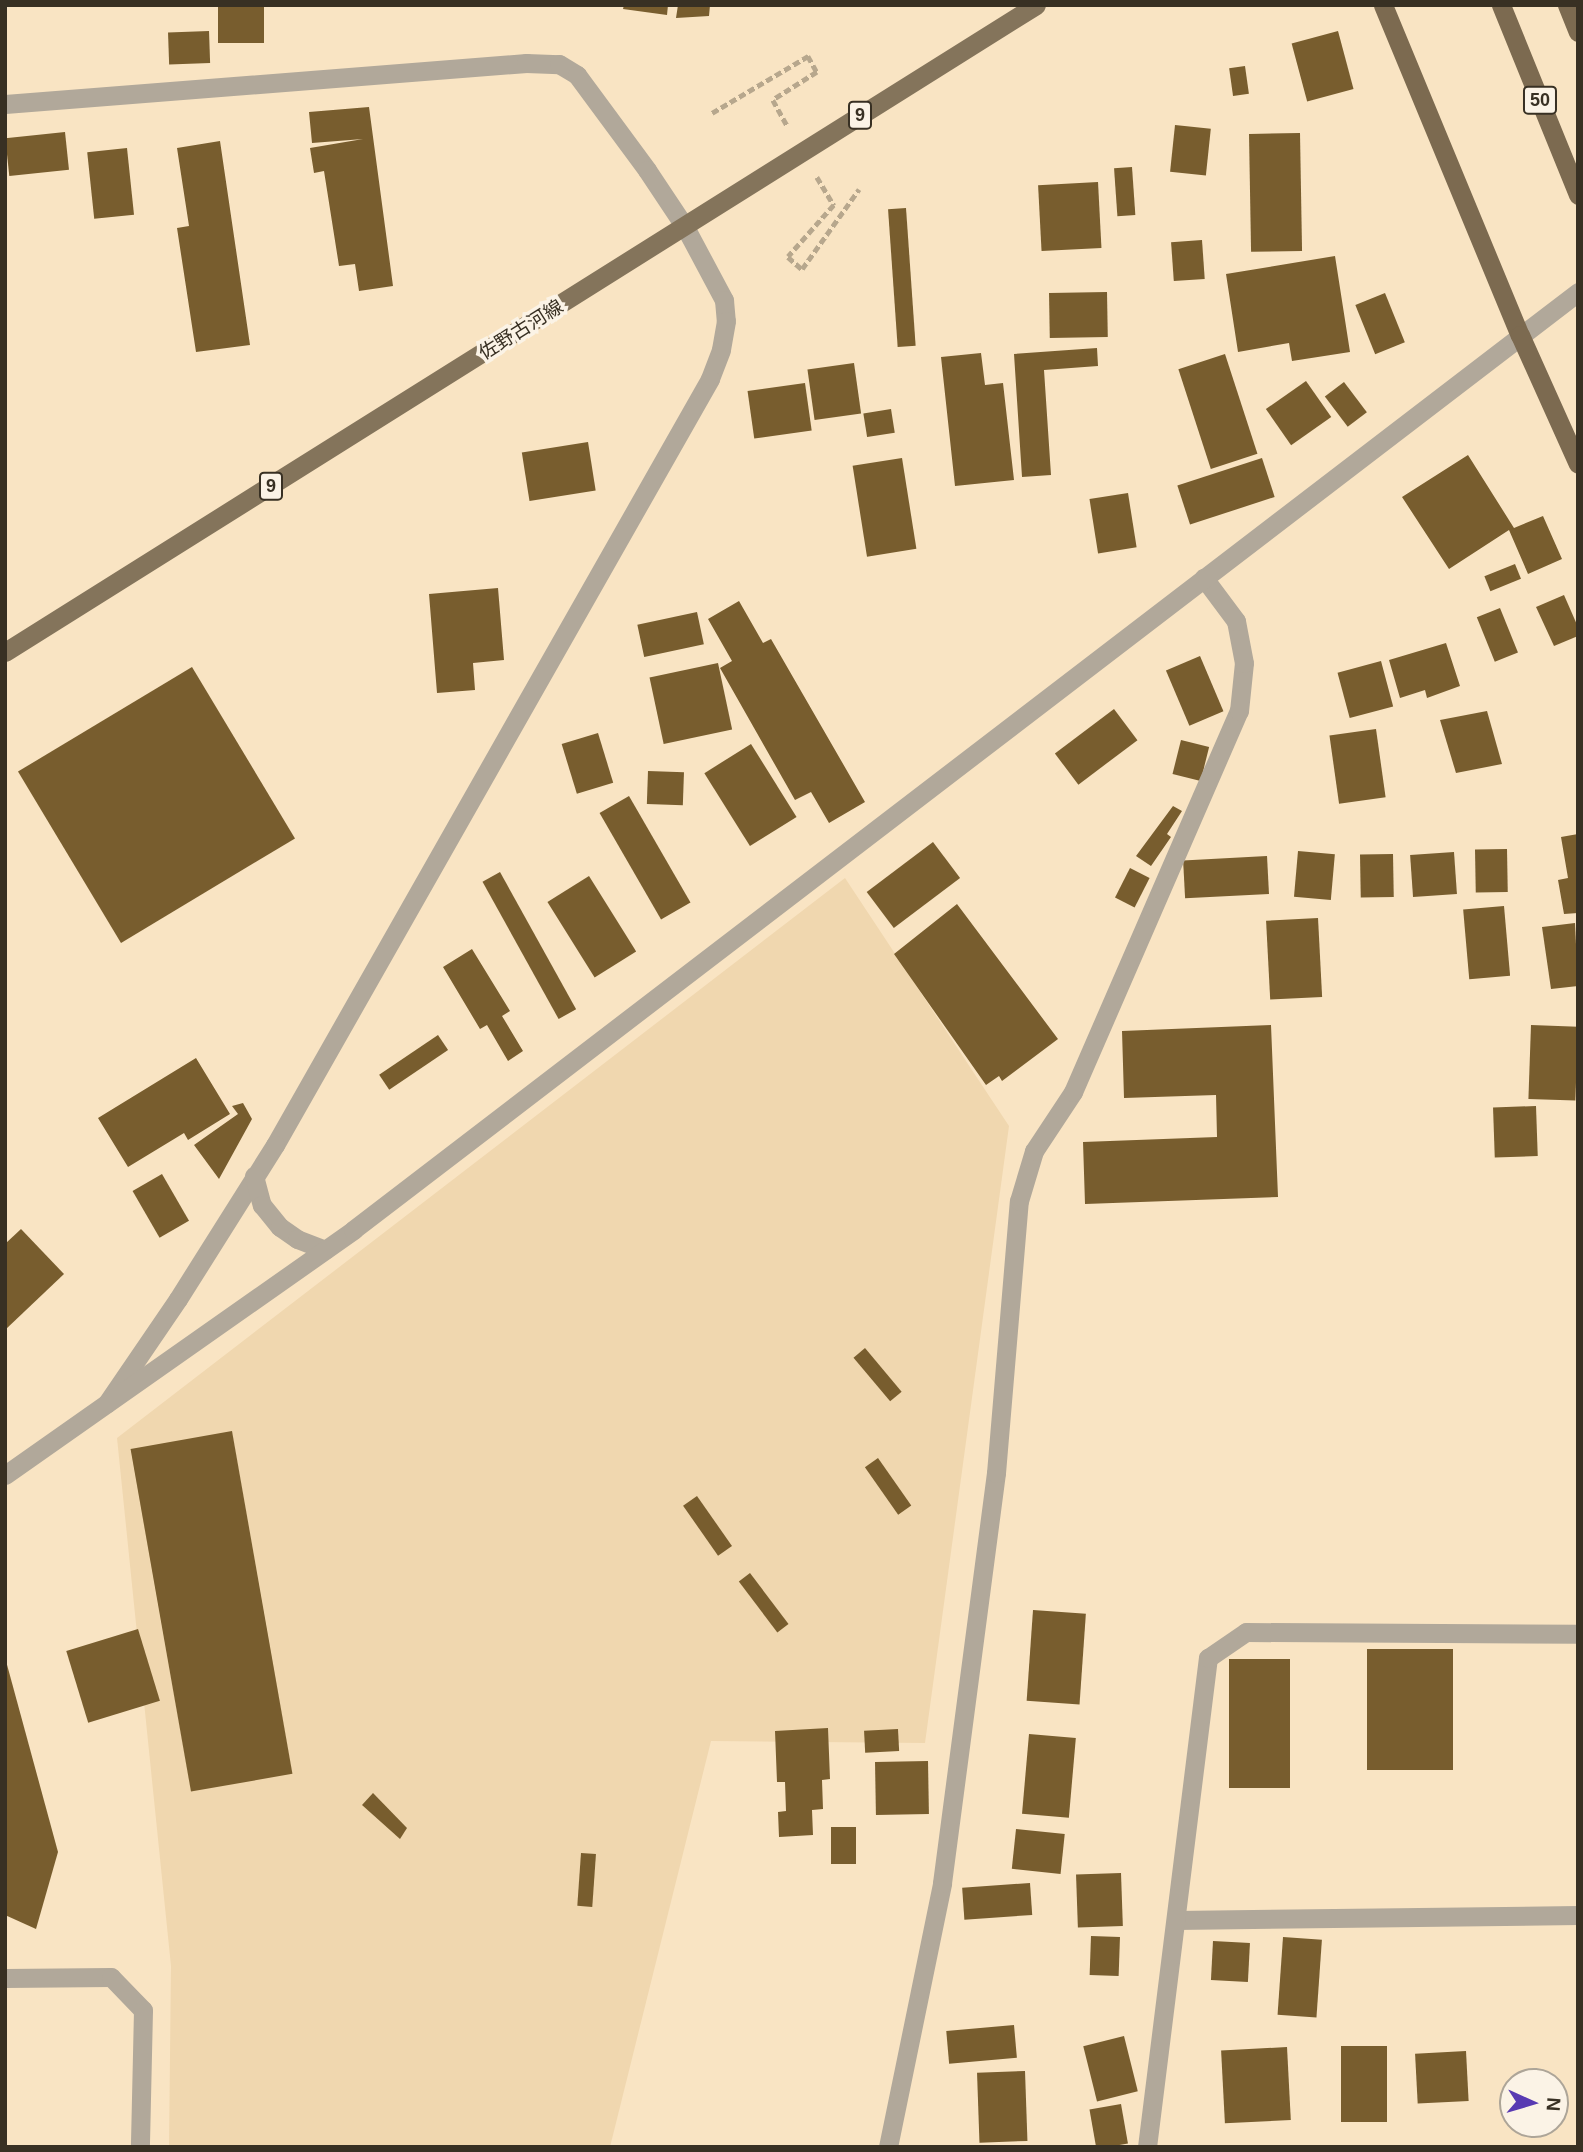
<!DOCTYPE html>
<html>
<head>
<meta charset="utf-8">
<style>
  body { margin:0 }
  #map { position:relative; width:1583px; height:2152px; overflow:hidden; background:#f9e4c3; font-family:Arial,"Noto Sans JP",sans-serif }
  div>[style] { position:absolute }
  .built>* { inset:0; background:#f0d7af }
  .building>* { inset:0; background:#785d2e; transform-origin:0 0 }
  .path>* { height:4.5px; margin-top:-2.25px; transform-origin:0; background:repeating-linear-gradient(90deg,#b7a78d 0 7px,transparent 0 10.5px) }
  .minor>* { height:19px; margin:-9.5px; padding:0 9.5px; transform-origin:9.5px; border-radius:9.5px; background:#b1a89a }
  .tertiary>* { height:19px; margin:-9.5px; padding:0 9.5px; transform-origin:9.5px; border-radius:9.5px; background:#b1a89a }
  .primary>* { height:19px; margin:-9.5px; padding:0 9.5px; transform-origin:9.5px; border-radius:9.5px; background:#84745b }
  .trunk>* { height:19px; margin:-9.5px; padding:0 9.5px; transform-origin:9.5px; border-radius:9.5px; background:#7c6a50 }
  span { translate:-50% -50%; white-space:nowrap; text-align:center; line-height:1.15; -webkit-text-stroke:7px #fbf3e6; paint-order:stroke }
  .shield-label span { padding:2px 5px; background:#fbf3e6; border:2px solid; border-radius:5px; -webkit-text-stroke-width:0 }
  .shield-label { font-size:18px; color:#383023; font-weight:700 }
  .street-label { font-size:19px; color:#383023 }
  .frame { position:absolute; inset:0; border:7px solid #383023; pointer-events:none }
  .north { position:absolute; left:1499px; top:2068px; width:70px; height:70px; box-sizing:border-box; background:#fbf3e6; border:2px solid #ada598; border-radius:50%; rotate:94deg; font-size:19px; font-weight:700; line-height:28px; text-align:center; color:#383023 }
  .north::after { content:''; display:block; margin:auto; width:24px; height:32px; background:#583ab2; clip-path:polygon(50% 0,100% 100%,50% 72%,0 100%) }
</style>
</head>
<body>
<div id="map">
  <div class="built">
    <div style="clip-path:polygon(845px 878px,1009px 1126px,925px 1743px,711px 1741px,610px 2147px,169px 2147px,171px 1966px,117px 1438px)"></div>
  </div>
  <div class="building">
    <div style="left:218px;top:5px;width:46px;height:38px"></div>
    <div style="clip-path:polygon(624px 5px,668px 5px,667px 15px,623px 9px)"></div>
    <div style="clip-path:polygon(678px 5px,710px 5px,709px 16px,676px 18px)"></div>
    <div style="left:209px;top:31px;width:32px;height:41px;rotate:88deg"></div>
    <div style="left:1338px;top:31px;width:60px;height:48px;rotate:75deg"></div>
    <div style="left:1245px;top:66px;width:28px;height:16px;rotate:82deg"></div>
    <div style="clip-path:polygon(369px 107px,393px 286px,359px 291px,355px 264px,339px 266px,324px 171px,314px 173px,310px 148px,363px 139px,312px 143px,309px 112px)"></div>
    <div style="left:1175px;top:125px;width:36px;height:47px;rotate:6deg"></div>
    <div style="left:65px;top:132px;width:38px;height:60px;rotate:84deg"></div>
    <div style="left:1300px;top:133px;width:118px;height:51px;rotate:89deg"></div>
    <div style="clip-path:polygon(220px 141px,250px 345px,196px 352px,177px 228px,189px 226px,177px 148px)"></div>
    <div style="left:127px;top:148px;width:67px;height:40px;rotate:84deg"></div>
    <div style="left:1132px;top:167px;width:48px;height:18px;rotate:86deg"></div>
    <div style="left:1098px;top:182px;width:66px;height:60px;rotate:87deg"></div>
    <div style="left:906px;top:208px;width:138px;height:18px;rotate:86deg"></div>
    <div style="left:1202px;top:240px;width:39px;height:31px;rotate:86deg"></div>
    <div style="clip-path:polygon(1335px 256px,1350px 352px,1292px 361px,1289px 343px,1238px 352px,1226px 274px)"></div>
    <div style="left:1107px;top:292px;width:45px;height:58px;rotate:89deg"></div>
    <div style="left:1385px;top:293px;width:53px;height:32px;rotate:68deg"></div>
    <div style="clip-path:polygon(1097px 348px,1098px 366px,1044px 370px,1051px 475px,1022px 477px,1014px 354px)"></div>
    <div style="clip-path:polygon(981px 353px,985px 385px,1003px 383px,1014px 480px,955px 486px,941px 357px)"></div>
    <div style="left:1225px;top:354px;width:105px;height:49px;rotate:72deg"></div>
    <div style="left:854px;top:363px;width:51px;height:47px;rotate:82deg"></div>
    <div style="left:1306px;top:381px;width:44px;height:49px;rotate:55deg"></div>
    <div style="left:1344px;top:382px;width:38px;height:24px;rotate:53deg"></div>
    <div style="left:805px;top:383px;width:48px;height:58px;rotate:82deg"></div>
    <div style="left:891px;top:409px;width:24px;height:28px;rotate:81deg"></div>
    <div style="left:588px;top:442px;width:49px;height:67px;rotate:81deg"></div>
    <div style="clip-path:polygon(1468px 455px,1514px 528px,1543px 516px,1562px 559px,1528px 574px,1509px 530px,1449px 569px,1402px 497px)"></div>
    <div style="left:902px;top:458px;width:92px;height:50px;rotate:81deg"></div>
    <div style="left:1262px;top:458px;width:41px;height:89px;rotate:72deg"></div>
    <div style="left:1128px;top:493px;width:55px;height:39px;rotate:81deg"></div>
    <div style="left:1515px;top:564px;width:16px;height:33px;rotate:68deg"></div>
    <div style="clip-path:polygon(498px 588px,504px 660px,473px 663px,475px 690px,437px 693px,429px 594px)"></div>
    <div style="clip-path:polygon(1564px 595px,1578px 627px,1578px 636px,1554px 646px,1536px 607px)"></div>
    <div style="clip-path:polygon(739px 601px,763px 643px,771px 639px,865px 802px,829px 823px,811px 792px,795px 800px,720px 668px,732px 661px,708px 619px)"></div>
    <div style="left:1500px;top:608px;width:48px;height:25px;rotate:68deg"></div>
    <div style="left:697px;top:612px;width:33px;height:61px;rotate:78deg"></div>
    <div style="clip-path:polygon(1446px 643px,1460px 686px,1427px 698px,1425px 690px,1400px 698px,1389px 660px)"></div>
    <div style="left:1200px;top:656px;width:60px;height:37px;rotate:67deg"></div>
    <div style="left:1381px;top:661px;width:47px;height:45px;rotate:75deg"></div>
    <div style="left:718px;top:663px;width:68px;height:70px;rotate:78deg"></div>
    <div style="left:192px;top:667px;width:200px;height:203px;rotate:59deg"></div>
    <div style="left:1114px;top:709px;width:39px;height:74px;rotate:53deg"></div>
    <div style="clip-path:polygon(1487px 711px,1502px 764px,1456px 773px,1440px 720px)"></div>
    <div style="left:1376px;top:729px;width:69px;height:47px;rotate:82deg"></div>
    <div style="left:598px;top:733px;width:52px;height:38px;rotate:73deg"></div>
    <div style="left:1181px;top:740px;width:29px;height:35px;rotate:14deg"></div>
    <div style="left:751px;top:744px;width:86px;height:55px;rotate:58deg"></div>
    <div style="left:648px;top:771px;width:36px;height:33px;rotate:2deg"></div>
    <div style="left:629px;top:796px;width:123px;height:34px;rotate:60deg"></div>
    <div style="clip-path:polygon(1173px 806px,1182px 811px,1167px 834px,1171px 837px,1151px 866px,1136px 856px)"></div>
    <div style="clip-path:polygon(1578px 834px,1578px 913px,1564px 914px,1558px 880px,1568px 878px,1561px 837px)"></div>
    <div style="left:933px;top:842px;width:45px;height:83px;rotate:53deg"></div>
    <div style="left:1507px;top:849px;width:43px;height:32px;rotate:89deg"></div>
    <div style="left:1298px;top:851px;width:37px;height:46px;rotate:5deg"></div>
    <div style="left:1454px;top:852px;width:42px;height:44px;rotate:86deg"></div>
    <div style="left:1393px;top:854px;width:43px;height:33px;rotate:89deg"></div>
    <div style="left:1267px;top:856px;width:38px;height:84px;rotate:87deg"></div>
    <div style="left:1130px;top:868px;width:22px;height:33px;rotate:27deg"></div>
    <div style="left:500px;top:872px;width:157px;height:20px;rotate:61deg"></div>
    <div style="left:589px;top:876px;width:89px;height:49px;rotate:58deg"></div>
    <div style="clip-path:polygon(957px 904px,1058px 1039px,1002px 1081px,999px 1076px,986px 1085px,894px 954px)"></div>
    <div style="left:1504px;top:906px;width:70px;height:41px;rotate:85deg"></div>
    <div style="left:1318px;top:918px;width:79px;height:52px;rotate:87deg"></div>
    <div style="clip-path:polygon(1575px 923px,1578px 986px,1551px 989px,1542px 927px)"></div>
    <div style="clip-path:polygon(472px 949px,510px 1011px,502px 1016px,523px 1051px,508px 1061px,487px 1025px,480px 1029px,443px 967px)"></div>
    <div style="clip-path:polygon(1271px 1025px,1278px 1197px,1085px 1204px,1083px 1142px,1217px 1137px,1216px 1095px,1124px 1098px,1122px 1031px)"></div>
    <div style="left:1531px;top:1025px;width:47px;height:74px;rotate:2deg"></div>
    <div style="left:438px;top:1035px;width:18px;height:71px;rotate:56deg"></div>
    <div style="clip-path:polygon(196px 1058px,230px 1114px,188px 1140px,184px 1133px,128px 1167px,98px 1118px)"></div>
    <div style="clip-path:polygon(243px 1103px,252px 1119px,219px 1179px,194px 1145px,238px 1114px,232px 1106px)"></div>
    <div style="left:1536px;top:1106px;width:50px;height:43px;rotate:88deg"></div>
    <div style="left:162px;top:1174px;width:54px;height:34px;rotate:60deg"></div>
    <div style="clip-path:polygon(21px 1229px,64px 1274px,5px 1330px,5px 1244px)"></div>
    <div style="left:865px;top:1348px;width:57px;height:15px;rotate:50deg"></div>
    <div style="left:232px;top:1431px;width:348px;height:103px;rotate:80deg"></div>
    <div style="left:878px;top:1458px;width:58px;height:16px;rotate:55deg"></div>
    <div style="left:697px;top:1496px;width:61px;height:17px;rotate:55deg"></div>
    <div style="left:750px;top:1573px;width:64px;height:14px;rotate:53deg"></div>
    <div style="left:1033px;top:1610px;width:53px;height:91px;rotate:4deg"></div>
    <div style="left:138px;top:1629px;width:75px;height:75px;rotate:73deg"></div>
    <div style="left:1453px;top:1649px;width:121px;height:86px;rotate:90deg"></div>
    <div style="left:1229px;top:1659px;width:61px;height:129px"></div>
    <div style="clip-path:polygon(6px 1661px,58px 1852px,36px 1929px,5px 1915px)"></div>
    <div style="clip-path:polygon(828px 1728px,830px 1779px,822px 1780px,823px 1809px,812px 1810px,813px 1835px,779px 1837px,778px 1812px,786px 1811px,785px 1782px,777px 1782px,775px 1731px)"></div>
    <div style="left:898px;top:1729px;width:22px;height:34px;rotate:87deg"></div>
    <div style="left:1029px;top:1734px;width:47px;height:80px;rotate:5deg"></div>
    <div style="left:928px;top:1761px;width:53px;height:53px;rotate:89deg"></div>
    <div style="clip-path:polygon(373px 1793px,407px 1828px,400px 1839px,362px 1805px)"></div>
    <div style="left:831px;top:1827px;width:25px;height:37px"></div>
    <div style="left:1016px;top:1829px;width:49px;height:40px;rotate:6deg"></div>
    <div style="left:581px;top:1853px;width:15px;height:53px;rotate:4deg"></div>
    <div style="left:1121px;top:1873px;width:53px;height:45px;rotate:88deg"></div>
    <div style="left:1030px;top:1883px;width:32px;height:68px;rotate:86deg"></div>
    <div style="left:1091px;top:1936px;width:29px;height:39px;rotate:2deg"></div>
    <div style="left:1283px;top:1937px;width:39px;height:78px;rotate:4deg"></div>
    <div style="left:1213px;top:1941px;width:37px;height:39px;rotate:3deg"></div>
    <div style="left:1014px;top:2025px;width:33px;height:68px;rotate:85deg"></div>
    <div style="left:1124px;top:2036px;width:57px;height:42px;rotate:76deg"></div>
    <div style="left:1341px;top:2046px;width:46px;height:76px"></div>
    <div style="left:1287px;top:2047px;width:73px;height:66px;rotate:87deg"></div>
    <div style="left:1466px;top:2051px;width:50px;height:51px;rotate:87deg"></div>
    <div style="left:1025px;top:2071px;width:70px;height:48px;rotate:88deg"></div>
    <div style="left:1121px;top:2104px;width:40px;height:32px;rotate:80deg"></div>
  </div>
  <div class="path">
    <div style="left:712px;top:113px;width:112px;rotate:-30.7deg"></div>
    <div style="left:808px;top:56px;width:18px;rotate:61deg"></div>
    <div style="left:817px;top:72px;width:52px;rotate:147.5deg"></div>
    <div style="left:773px;top:100px;width:31px;rotate:61deg"></div>
    <div style="left:817px;top:177px;width:33px;rotate:59deg"></div>
    <div style="left:834px;top:205px;width:69px;rotate:131.5deg"></div>
    <div style="left:788px;top:257px;width:18px;rotate:41deg"></div>
    <div style="left:802px;top:269px;width:98px;rotate:-54.5deg"></div>
  </div>
  <div class="minor">
    <div style="left:1176px;top:1920px;width:402px;rotate:-0.7deg"></div>
    <div style="left:5px;top:1978px;width:106px;rotate:-0.5deg"></div>
    <div style="left:111px;top:1977px;width:46px;rotate:45.9deg"></div>
    <div style="left:143px;top:2010px;width:137px;rotate:91.3deg"></div>
    <div style="left:888px;top:2147px;width:269px;rotate:-78.4deg"></div>
    <div style="left:942px;top:1883px;width:414px;rotate:-82.5deg"></div>
    <div style="left:996px;top:1473px;width:273px;rotate:-85.2deg"></div>
    <div style="left:1019px;top:1201px;width:52px;rotate:-73.3deg"></div>
    <div style="left:1034px;top:1151px;width:71px;rotate:-56.5deg"></div>
    <div style="left:1073px;top:1092px;width:416px;rotate:-66.5deg"></div>
    <div style="left:1239px;top:711px;width:48px;rotate:-84.1deg"></div>
    <div style="left:1244px;top:663px;width:43px;rotate:-100.8deg"></div>
    <div style="left:1236px;top:621px;width:54px;rotate:-126.7deg"></div>
    <div style="left:1147px;top:2147px;width:493px;rotate:-82.9deg"></div>
    <div style="left:1208px;top:1658px;width:46px;rotate:-34.4deg"></div>
    <div style="left:1246px;top:1632px;width:332px;rotate:0.3deg"></div>
  </div>
  <div class="tertiary">
    <div style="left:5px;top:104px;width:523px;rotate:-4.5deg"></div>
    <div style="left:526px;top:63px;width:33px;rotate:2deg"></div>
    <div style="left:559px;top:64px;width:21px;rotate:31deg"></div>
    <div style="left:577px;top:75px;width:118px;rotate:53.6deg"></div>
    <div style="left:647px;top:170px;width:69px;rotate:56.3deg"></div>
    <div style="left:685px;top:227px;width:83px;rotate:61.9deg"></div>
    <div style="left:724px;top:300px;width:21px;rotate:85deg"></div>
    <div style="left:726px;top:321px;width:29px;rotate:100deg"></div>
    <div style="left:721px;top:350px;width:31px;rotate:111deg"></div>
    <div style="left:710px;top:379px;width:881px;rotate:119.59deg"></div>
    <div style="left:275px;top:1145px;width:182px;rotate:122.2deg"></div>
    <div style="left:178px;top:1299px;width:126px;rotate:124.3deg"></div>
    <div style="left:254px;top:1176px;width:30px;rotate:75deg"></div>
    <div style="left:262px;top:1205px;width:28px;rotate:51deg"></div>
    <div style="left:280px;top:1227px;width:21px;rotate:35deg"></div>
    <div style="left:297px;top:1239px;width:30px;rotate:21deg"></div>
    <div style="left:5px;top:1475px;width:426px;rotate:-35.1deg"></div>
    <div style="left:353px;top:1230px;width:1543px;rotate:-37.44deg"></div>
  </div>
  <div class="primary">
    <div style="left:5px;top:652px;width:1217px;rotate:-32.11deg"></div>
  </div>
  <div class="trunk">
    <div style="left:1383px;top:5px;width:357px;rotate:67.5deg"></div>
    <div style="left:1520px;top:335px;width:141px;rotate:65.8deg"></div>
    <div style="left:1501px;top:5px;width:205px;rotate:67.9deg"></div>
    <div style="left:1567px;top:5px;width:29px;rotate:68deg"></div>
  </div>
  <div class="shield-label">
    <span style="left:1540px;top:100px">50</span>
    <span style="left:860px;top:115px">9</span>
    <span style="left:271px;top:486px">9</span>
  </div>
  <div class="street-label">
    <span style="left:521px;top:330px;rotate:-32deg">佐野古河線</span>
  </div>
  <div class="frame"></div>
  <div class="north">N</div>
</div>
</body>
</html>
